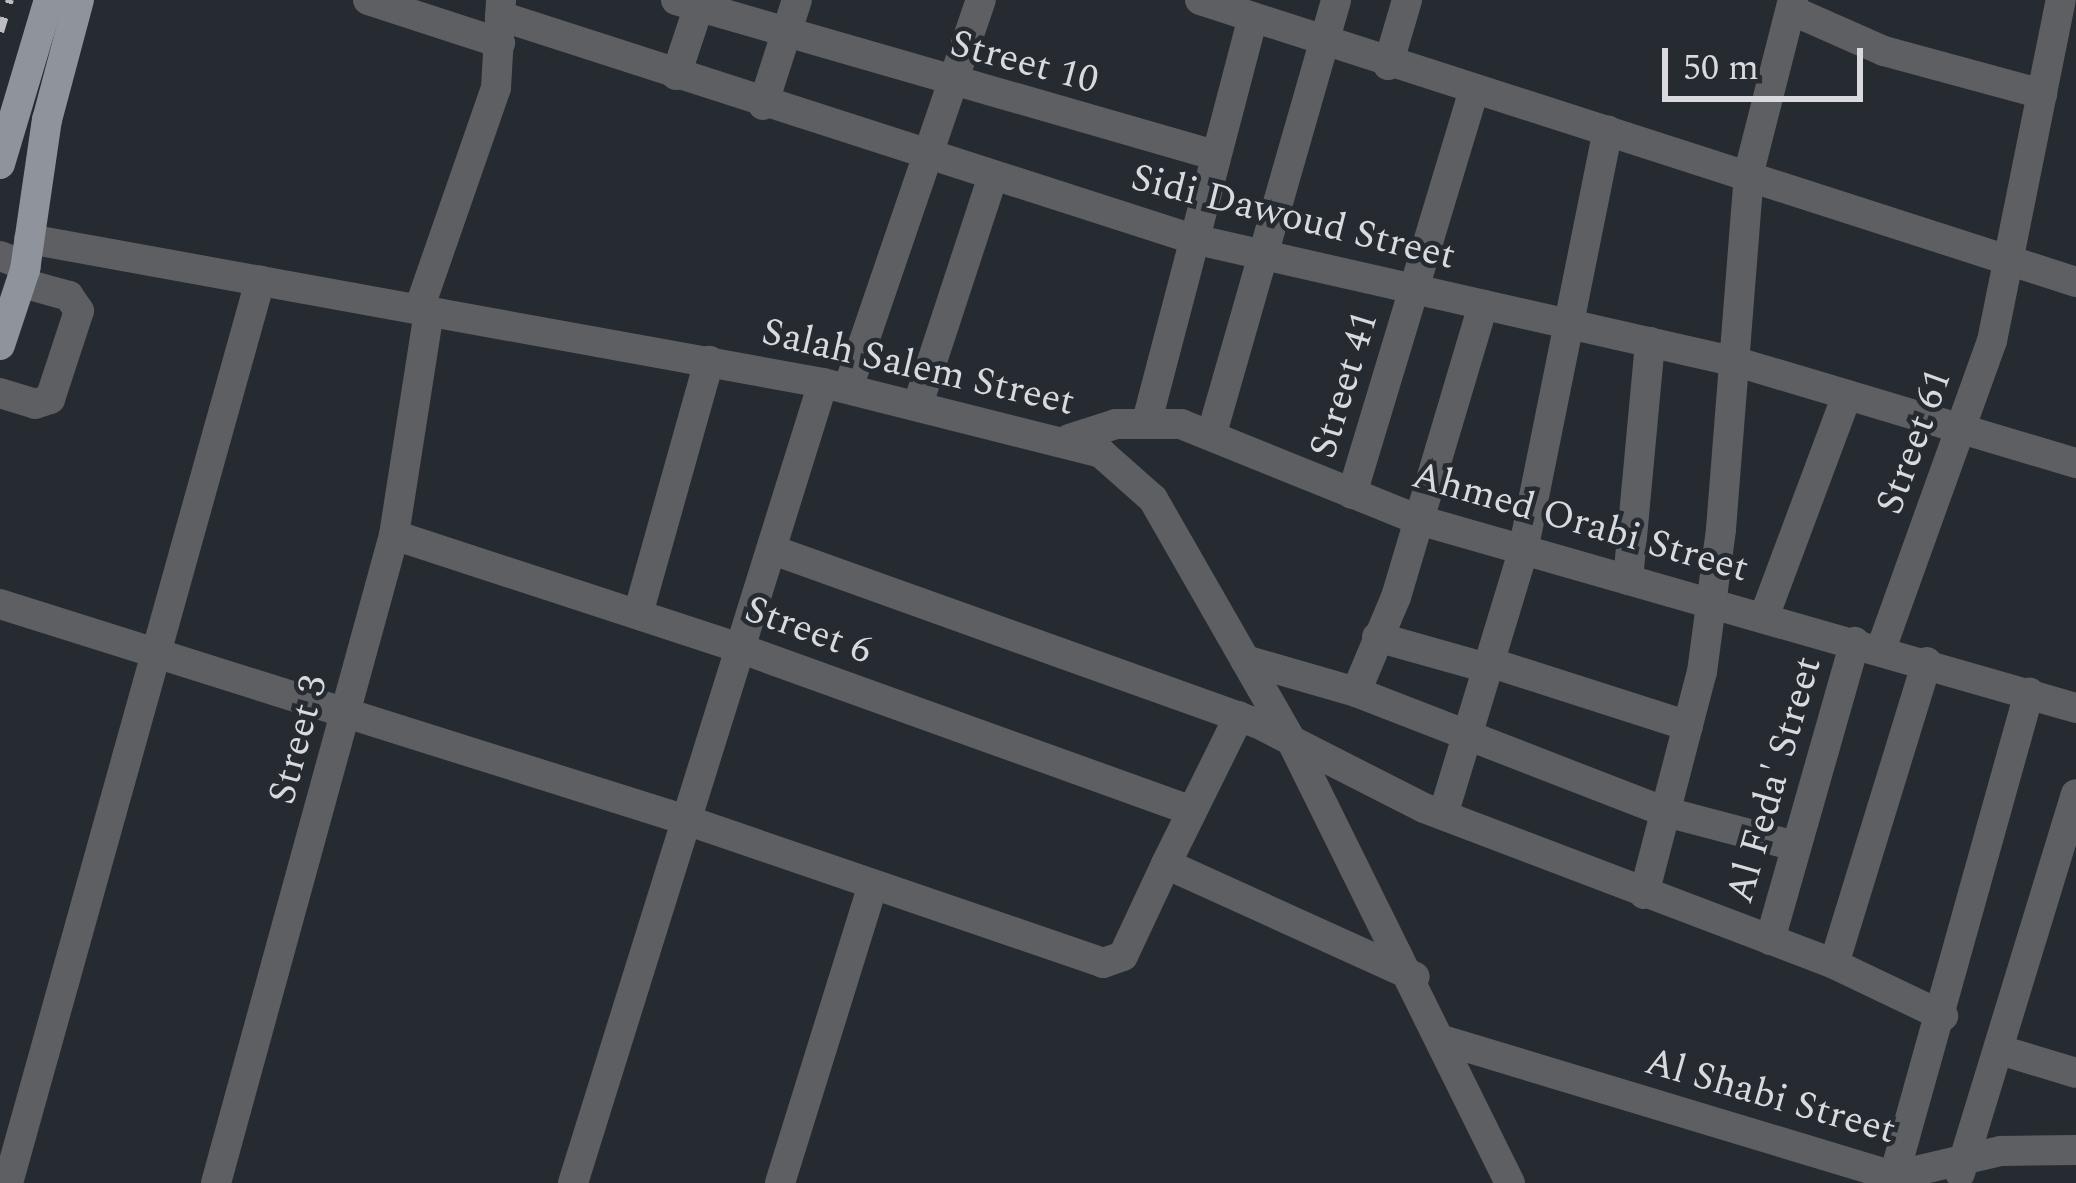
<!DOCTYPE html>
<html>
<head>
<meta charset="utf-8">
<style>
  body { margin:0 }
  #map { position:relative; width:2076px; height:1183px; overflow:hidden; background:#262a31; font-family:Spectral,serif }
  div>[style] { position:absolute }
  .minor>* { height:30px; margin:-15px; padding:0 15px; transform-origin:15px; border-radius:15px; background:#5d5f62 }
  .major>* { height:30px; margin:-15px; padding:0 15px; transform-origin:15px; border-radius:15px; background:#8f939b }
  .rail>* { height:8px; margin-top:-4px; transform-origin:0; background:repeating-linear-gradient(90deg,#bcbec3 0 15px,transparent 0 30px) }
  span { translate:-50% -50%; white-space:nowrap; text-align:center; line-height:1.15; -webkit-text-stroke:9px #262a31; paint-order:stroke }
  .street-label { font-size:39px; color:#d8dadf }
  .scale { position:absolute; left:1662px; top:48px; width:201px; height:54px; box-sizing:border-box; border:6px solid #d8dadf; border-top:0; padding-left:15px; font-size:36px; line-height:42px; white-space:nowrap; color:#d8dadf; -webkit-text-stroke:9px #262a31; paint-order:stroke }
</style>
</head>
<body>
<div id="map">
  <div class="minor">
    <div style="left:368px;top:0;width:139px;rotate:18deg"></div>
    <div style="left:676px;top:0;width:560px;rotate:16.07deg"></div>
    <div style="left:1200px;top:0;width:920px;rotate:17.84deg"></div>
    <div style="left:1791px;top:10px;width:102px;rotate:23.8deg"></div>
    <div style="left:1884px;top:51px;width:164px;rotate:15.2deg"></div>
    <div style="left:500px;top:16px;width:728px;rotate:17.84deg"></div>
    <div style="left:1193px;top:239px;width:558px;rotate:12.74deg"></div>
    <div style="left:1737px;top:362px;width:354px;rotate:16.6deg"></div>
    <div style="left:1388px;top:65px;width:68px;rotate:-73.7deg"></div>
    <div style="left:676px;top:75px;width:79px;rotate:-71.6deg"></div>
    <div style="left:763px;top:105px;width:110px;rotate:-72.1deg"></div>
    <div style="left:29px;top:239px;width:807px;rotate:10.28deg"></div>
    <div style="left:823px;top:383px;width:287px;rotate:14.1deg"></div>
    <div style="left:1101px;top:453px;width:69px;rotate:41.5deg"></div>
    <div style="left:1153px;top:499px;width:278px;rotate:60.2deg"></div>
    <div style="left:1291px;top:740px;width:494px;rotate:63.7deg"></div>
    <div style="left:0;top:256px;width:28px;rotate:21deg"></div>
    <div style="left:419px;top:309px;width:234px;rotate:-70.8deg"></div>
    <div style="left:496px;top:88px;width:88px;rotate:-86.7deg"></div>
    <div style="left:848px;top:388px;width:410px;rotate:-71.1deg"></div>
    <div style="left:0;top:393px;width:37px;rotate:17deg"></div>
    <div style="left:35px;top:404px;width:16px;rotate:-18deg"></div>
    <div style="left:50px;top:399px;width:93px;rotate:-71.8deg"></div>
    <div style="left:79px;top:311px;width:18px;rotate:-124deg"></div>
    <div style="left:69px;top:296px;width:49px;rotate:-164.5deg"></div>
    <div style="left:918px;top:404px;width:237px;rotate:-71.8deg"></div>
    <div style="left:1147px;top:421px;width:417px;rotate:-75.3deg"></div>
    <div style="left:1212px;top:433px;width:450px;rotate:-74deg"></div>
    <div style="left:1069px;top:439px;width:49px;rotate:-17.7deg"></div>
    <div style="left:1116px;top:424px;width:65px"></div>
    <div style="left:1181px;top:424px;width:257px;rotate:22deg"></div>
    <div style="left:1419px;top:520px;width:683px;rotate:15.97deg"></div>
    <div style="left:1352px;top:494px;width:420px;rotate:-73.2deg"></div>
    <div style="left:394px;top:535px;width:366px;rotate:18.1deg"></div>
    <div style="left:742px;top:649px;width:478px;rotate:19.8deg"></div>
    <div style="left:773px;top:550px;width:516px;rotate:19.7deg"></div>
    <div style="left:1259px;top:724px;width:185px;rotate:27deg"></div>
    <div style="left:1424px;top:808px;width:439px;rotate:20.8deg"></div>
    <div style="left:1834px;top:964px;width:121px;rotate:25.5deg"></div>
    <div style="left:1628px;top:580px;width:239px;rotate:-84.7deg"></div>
    <div style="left:0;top:604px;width:722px;rotate:17.48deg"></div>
    <div style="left:689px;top:821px;width:438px;rotate:18.9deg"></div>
    <div style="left:1103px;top:963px;width:21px;rotate:-19deg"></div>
    <div style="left:1123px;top:956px;width:102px;rotate:-64.9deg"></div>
    <div style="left:1166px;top:864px;width:273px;rotate:24.4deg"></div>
    <div style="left:638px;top:614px;width:263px;rotate:-74.3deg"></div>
    <div style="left:1764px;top:617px;width:237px;rotate:-69.5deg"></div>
    <div style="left:1377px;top:637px;width:114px;rotate:15.7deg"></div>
    <div style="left:1881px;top:649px;width:327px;rotate:-70.2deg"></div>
    <div style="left:1992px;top:341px;width:348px;rotate:-78.6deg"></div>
    <div style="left:1245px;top:660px;width:116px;rotate:16.1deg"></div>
    <div style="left:1356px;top:692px;width:332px;rotate:21.2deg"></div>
    <div style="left:1666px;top:812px;width:134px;rotate:14.7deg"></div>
    <div style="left:1489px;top:662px;width:209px;rotate:17.8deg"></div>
    <div style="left:1356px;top:692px;width:103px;rotate:-67.2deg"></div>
    <div style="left:1396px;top:597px;width:305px;rotate:-73.4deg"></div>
    <div style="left:1443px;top:815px;width:276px;rotate:-73.1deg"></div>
    <div style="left:1523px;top:551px;width:429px;rotate:-78.6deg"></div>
    <div style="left:1166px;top:864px;width:165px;rotate:-63.7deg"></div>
    <div style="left:1644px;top:894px;width:229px;rotate:-75.4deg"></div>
    <div style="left:1702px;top:672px;width:144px;rotate:-82.4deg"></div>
    <div style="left:1721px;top:529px;width:358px;rotate:-85.5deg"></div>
    <div style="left:1749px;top:172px;width:178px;rotate:-75.7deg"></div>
    <div style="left:1770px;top:940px;width:310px;rotate:-74.1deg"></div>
    <div style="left:1834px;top:964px;width:316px;rotate:-72.9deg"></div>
    <div style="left:1446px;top:1041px;width:468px;rotate:16.8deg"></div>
    <div style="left:1894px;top:1176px;width:110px;rotate:-13.2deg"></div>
    <div style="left:2001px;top:1151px;width:75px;rotate:-0.8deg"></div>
    <div style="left:2000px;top:1050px;width:79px;rotate:16.8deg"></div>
    <div style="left:1960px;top:1173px;width:396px;rotate:-73deg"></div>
    <div style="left:1894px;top:1176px;width:502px;rotate:-74.38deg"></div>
    <div style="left:8px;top:1183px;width:937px;rotate:-74.39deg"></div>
    <div style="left:216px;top:1183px;width:672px;rotate:-74.64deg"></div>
    <div style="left:394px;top:535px;width:226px;rotate:-81.1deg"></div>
    <div style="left:573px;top:1183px;width:838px;rotate:-72.65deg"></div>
    <div style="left:780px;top:1183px;width:312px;rotate:-72.7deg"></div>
  </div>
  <div class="major">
    <div style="left:0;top:164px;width:171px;rotate:-73.4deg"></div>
    <div style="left:0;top:345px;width:79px;rotate:-71.6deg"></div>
    <div style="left:25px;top:270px;width:152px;rotate:-81.7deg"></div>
    <div style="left:47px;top:120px;width:124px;rotate:-75.1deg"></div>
  </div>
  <div class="rail">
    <div style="left:0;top:32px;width:34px;rotate:-73deg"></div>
  </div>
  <div class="street-label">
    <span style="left:1024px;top:63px;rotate:15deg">Street 10</span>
    <span style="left:1293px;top:218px;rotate:14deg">Sidi Dawoud Street</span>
    <span style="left:918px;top:368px;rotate:13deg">Salah Salem Street</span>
    <span style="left:1345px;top:385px;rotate:-73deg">Street 41</span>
    <span style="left:1915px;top:442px;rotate:-70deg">Street 61</span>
    <span style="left:1580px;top:523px;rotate:16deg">Ahmed Orabi Street</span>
    <span style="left:808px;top:631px;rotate:20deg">Street 6</span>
    <span style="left:299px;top:740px;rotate:-75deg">Street 3</span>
    <span style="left:1775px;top:780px;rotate:-74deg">Al Feda' Street</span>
    <span style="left:1770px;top:1097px;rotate:16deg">Al Shabi Street</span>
  </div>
  <div class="scale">50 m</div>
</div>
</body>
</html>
